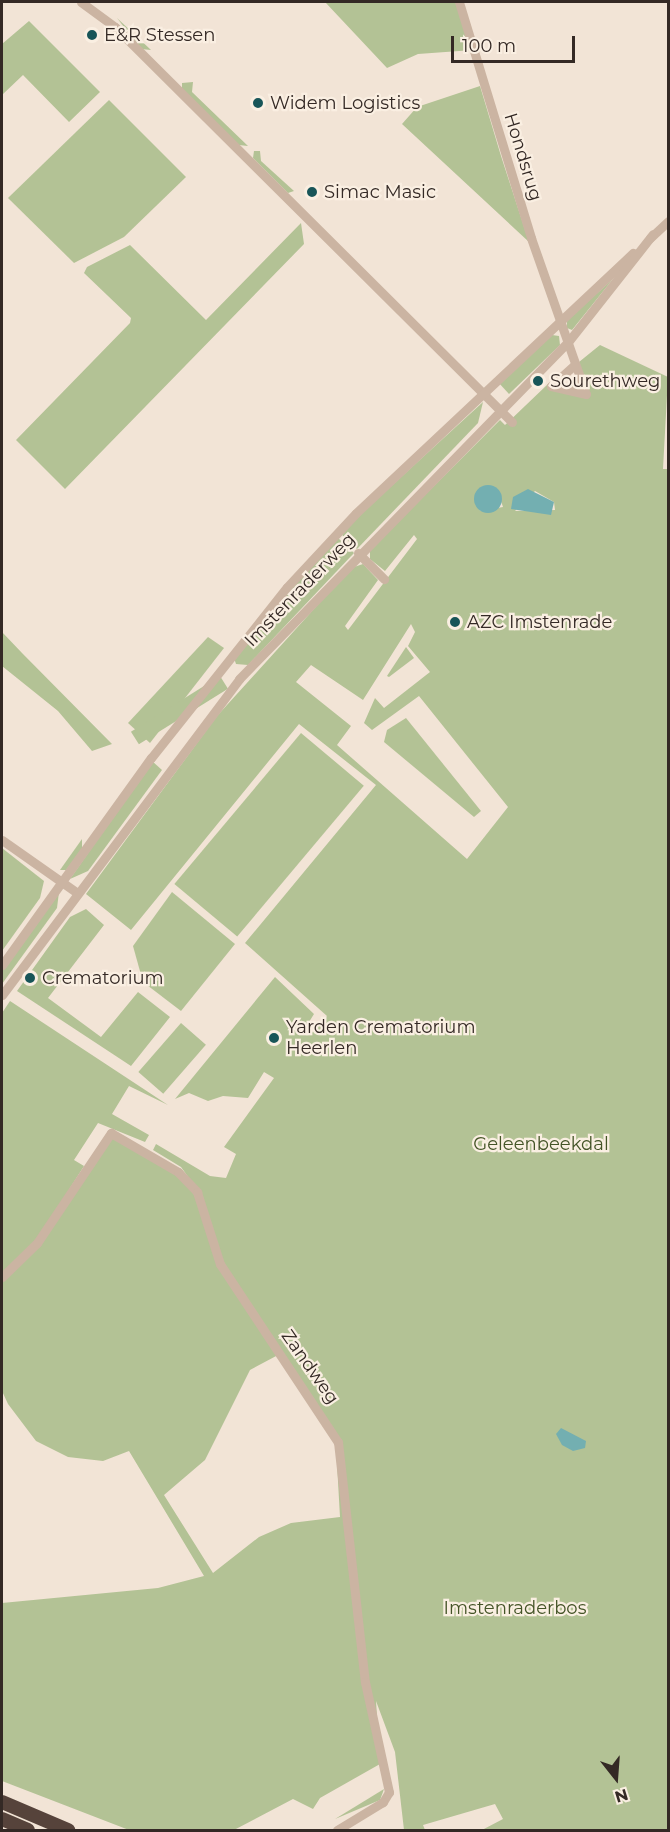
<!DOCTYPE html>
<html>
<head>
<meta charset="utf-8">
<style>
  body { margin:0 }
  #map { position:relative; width:670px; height:1832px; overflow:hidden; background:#f2e4d6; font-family:Montserrat,sans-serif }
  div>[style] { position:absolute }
  .green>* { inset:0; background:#b3c295; transform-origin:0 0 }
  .water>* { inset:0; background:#73afb1 }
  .round { border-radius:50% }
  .minor>* { height:9px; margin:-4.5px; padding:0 4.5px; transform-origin:4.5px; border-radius:4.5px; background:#cbb4a2 }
  .highway>* { height:14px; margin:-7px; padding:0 7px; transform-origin:7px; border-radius:7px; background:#56433b }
  .dots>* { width:16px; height:16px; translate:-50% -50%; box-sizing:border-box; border:3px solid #faefe2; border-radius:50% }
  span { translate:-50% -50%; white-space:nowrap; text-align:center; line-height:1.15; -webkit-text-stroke:4.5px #faefe2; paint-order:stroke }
  .poi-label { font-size:18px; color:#342925 }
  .left { translate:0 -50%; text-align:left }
  .street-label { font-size:18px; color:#342925 }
  .park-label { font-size:18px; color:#445427 }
  .frame { position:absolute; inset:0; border:3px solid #342925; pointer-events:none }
  .north { position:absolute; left:586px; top:1748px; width:60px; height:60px; -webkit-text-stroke:4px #faefe2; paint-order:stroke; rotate:163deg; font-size:16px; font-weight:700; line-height:24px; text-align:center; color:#342925 }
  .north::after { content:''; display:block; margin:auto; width:21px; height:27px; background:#342925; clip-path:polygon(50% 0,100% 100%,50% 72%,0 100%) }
  .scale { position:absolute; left:451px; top:36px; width:124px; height:27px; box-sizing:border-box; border:3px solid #342925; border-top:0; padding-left:8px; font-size:18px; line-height:21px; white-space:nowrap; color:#342925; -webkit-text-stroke:4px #faefe2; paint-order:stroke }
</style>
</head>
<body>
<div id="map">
  <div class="green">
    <div style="clip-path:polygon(325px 2px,458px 2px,473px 50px,418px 54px,387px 68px)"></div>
    <div style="clip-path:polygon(117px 18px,151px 50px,141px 49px)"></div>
    <div style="clip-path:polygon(29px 21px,100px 92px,69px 122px,23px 75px,2px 95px,2px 44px)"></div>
    <div style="clip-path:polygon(193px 82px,192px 92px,248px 146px,239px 145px,182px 89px,182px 83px)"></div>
    <div style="clip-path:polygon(480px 86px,501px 156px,529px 242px,402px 124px,417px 107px)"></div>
    <div style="clip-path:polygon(109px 100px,186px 177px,124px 237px,74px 263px,8px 198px)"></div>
    <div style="clip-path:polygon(254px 151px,260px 151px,261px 161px,294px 191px,288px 193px,253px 158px)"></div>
    <div style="clip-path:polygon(301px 223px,304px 244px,65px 489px,16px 440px,130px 323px,131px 318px,84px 273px,87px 267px,130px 245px,206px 320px)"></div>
    <div style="clip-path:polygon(613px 279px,572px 330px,567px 328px,567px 320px)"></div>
    <div style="clip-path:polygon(552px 335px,559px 336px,560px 345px,509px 394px,498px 382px)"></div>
    <div style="clip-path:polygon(evenodd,600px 345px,668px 377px,663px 469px,668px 469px,668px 1830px,482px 1830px,503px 1819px,495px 1804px,423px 1825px,425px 1830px,404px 1830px,395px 1752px,376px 1701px,380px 1764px,320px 1798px,313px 1809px,293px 1799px,234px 1830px,129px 1830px,2px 1781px,2px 1603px,158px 1588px,204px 1576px,129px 1451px,103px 1461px,68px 1457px,36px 1441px,8px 1404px,2px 1391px,2px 1280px,20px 1263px,108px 1138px,127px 1139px,199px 1192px,181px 1167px,153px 1150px,156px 1144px,210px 1176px,226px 1178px,236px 1154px,224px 1147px,274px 1078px,264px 1072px,248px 1098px,223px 1096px,208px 1101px,189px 1093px,175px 1099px,275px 977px,314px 1014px,304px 1030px,310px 1035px,327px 1016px,245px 943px,376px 785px,299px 724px,131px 930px,86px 894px,217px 716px,351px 568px,363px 564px,378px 580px,345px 626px,348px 630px,417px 539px,414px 535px,385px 571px,370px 559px,370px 550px,500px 420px,505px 425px,548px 384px,559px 390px,585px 382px,579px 362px,600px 345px,483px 486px,498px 492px,503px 507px,480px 511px,477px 493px,483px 486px,600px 345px,535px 491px,554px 502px,555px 510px,515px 511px,535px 491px,600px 345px,411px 624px,415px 632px,408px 646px,430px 672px,384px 708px,375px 698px,364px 723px,372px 730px,419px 696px,508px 807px,467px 859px,337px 745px,351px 726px,296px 682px,311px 665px,363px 700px,411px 624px,600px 345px,278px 1355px,336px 1446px,340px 1517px,291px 1523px,259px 1537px,213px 1573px,164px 1495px,205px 1460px,250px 1370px,278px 1355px)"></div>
    <div style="clip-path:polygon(483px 402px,478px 423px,357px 549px,340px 533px)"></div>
    <div style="clip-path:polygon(337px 537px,354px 553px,248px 665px,236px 664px,233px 655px)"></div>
    <div style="clip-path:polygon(2px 632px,22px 653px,112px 744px,92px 751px,58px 711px,2px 666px)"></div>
    <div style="clip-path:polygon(208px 637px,224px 648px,150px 743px,128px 723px)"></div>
    <div style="clip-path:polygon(406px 647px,414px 658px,389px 677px,387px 676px)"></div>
    <div style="left:220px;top:676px;width:15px;height:105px;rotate:58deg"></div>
    <div style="clip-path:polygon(406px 718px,481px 811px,474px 817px,384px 742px,387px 730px)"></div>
    <div style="left:301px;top:733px;width:82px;height:197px;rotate:40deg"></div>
    <div style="clip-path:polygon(152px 761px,162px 770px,88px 871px,70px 879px)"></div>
    <div style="clip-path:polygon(82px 839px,82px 850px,66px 870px,60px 870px)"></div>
    <div style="clip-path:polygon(2px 848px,44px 881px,40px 898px,2px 951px)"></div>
    <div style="clip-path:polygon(59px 892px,57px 908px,2px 984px,2px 969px)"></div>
    <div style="clip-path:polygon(172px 892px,235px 944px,181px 1011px,143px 982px,133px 946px)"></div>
    <div style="clip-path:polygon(86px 909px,104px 925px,48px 998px,101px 1037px,138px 992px,170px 1017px,131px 1066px,17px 991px,70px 917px)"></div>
    <div style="clip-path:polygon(10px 1001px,168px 1105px,129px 1086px,112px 1114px,149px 1135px,145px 1142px,98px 1123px,74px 1160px,84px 1166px,39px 1237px,2px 1275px,2px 1013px)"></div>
    <div style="left:181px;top:1023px;width:33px;height:65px;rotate:41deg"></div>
    <div style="clip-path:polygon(384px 1789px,380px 1800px,335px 1819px)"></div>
  </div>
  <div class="water">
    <div class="round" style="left:474px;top:485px;width:28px;height:28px"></div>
    <div style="clip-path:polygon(528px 489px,554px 502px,551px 515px,511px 509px,513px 497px)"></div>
    <div style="clip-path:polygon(561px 1428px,586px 1441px,585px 1448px,573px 1451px,562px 1445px,556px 1434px)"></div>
  </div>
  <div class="minor">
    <div style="left:81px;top:2px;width:42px;rotate:36.3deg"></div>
    <div style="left:115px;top:27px;width:560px;rotate:44.86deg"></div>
    <div style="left:459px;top:2px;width:247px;rotate:73deg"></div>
    <div style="left:531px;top:238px;width:165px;rotate:70.6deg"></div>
    <div style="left:650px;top:238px;width:25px;rotate:-43deg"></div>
    <div style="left:551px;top:386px;width:36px;rotate:13deg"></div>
    <div style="left:551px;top:386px;width:31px;rotate:-42deg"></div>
    <div style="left:358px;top:553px;width:37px;rotate:45deg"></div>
    <div style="left:2px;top:840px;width:90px;rotate:35.1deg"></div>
    <div style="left:2px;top:965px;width:255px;rotate:-54.3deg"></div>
    <div style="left:151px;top:758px;width:218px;rotate:-51.5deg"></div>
    <div style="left:287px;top:587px;width:101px;rotate:-47deg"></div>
    <div style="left:356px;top:513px;width:380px;rotate:-43.2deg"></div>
    <div style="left:2px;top:995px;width:395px;rotate:-53.1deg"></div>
    <div style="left:239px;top:679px;width:471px;rotate:-45.7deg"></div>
    <div style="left:568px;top:342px;width:137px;rotate:-51.8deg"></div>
    <div style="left:2px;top:1277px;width:49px;rotate:-44.2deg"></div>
    <div style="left:37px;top:1243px;width:133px;rotate:-56.1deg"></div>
    <div style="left:111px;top:1133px;width:78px;rotate:30.2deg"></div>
    <div style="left:178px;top:1172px;width:28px;rotate:46deg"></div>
    <div style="left:197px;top:1192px;width:76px;rotate:72.3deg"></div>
    <div style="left:220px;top:1264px;width:214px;rotate:56.5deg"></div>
    <div style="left:338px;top:1442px;width:242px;rotate:83.6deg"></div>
    <div style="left:365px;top:1682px;width:113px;rotate:77.7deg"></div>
    <div style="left:389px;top:1792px;width:12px;rotate:121deg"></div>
    <div style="left:383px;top:1802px;width:54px;rotate:148.7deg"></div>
  </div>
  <div class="highway">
    <div style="left:2px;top:1802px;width:72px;rotate:23deg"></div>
    <div style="left:2px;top:1819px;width:28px;rotate:23deg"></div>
  </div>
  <div class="dots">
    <div style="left:92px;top:35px;background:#185558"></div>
    <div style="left:258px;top:103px;background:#185558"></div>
    <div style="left:312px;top:192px;background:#185558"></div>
    <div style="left:538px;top:381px;background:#185558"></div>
    <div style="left:455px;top:622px;background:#185558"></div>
    <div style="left:30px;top:978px;background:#185558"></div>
    <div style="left:274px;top:1038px;background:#185558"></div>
  </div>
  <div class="poi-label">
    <span class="left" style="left:104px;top:35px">E&amp;R Stessen</span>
    <span class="left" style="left:270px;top:103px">Widem Logistics</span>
    <span class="left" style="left:324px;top:192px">Simac Masic</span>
    <span class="left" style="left:550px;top:381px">Sourethweg</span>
    <span class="left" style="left:467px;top:622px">AZC Imstenrade</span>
    <span class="left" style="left:42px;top:978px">Crematorium</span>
    <span class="left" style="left:286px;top:1038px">Yarden Crematorium<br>Heerlen</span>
  </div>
  <div class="street-label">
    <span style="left:523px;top:157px;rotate:73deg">Hondsrug</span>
    <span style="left:300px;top:590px;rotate:-46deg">Imstenraderweg</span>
    <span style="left:310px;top:1367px;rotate:55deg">Zandweg</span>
  </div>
  <div class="park-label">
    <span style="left:541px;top:1144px">Geleenbeekdal</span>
    <span style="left:515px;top:1608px">Imstenraderbos</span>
  </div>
  <div class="frame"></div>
  <div class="north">N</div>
  <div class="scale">100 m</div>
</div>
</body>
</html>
